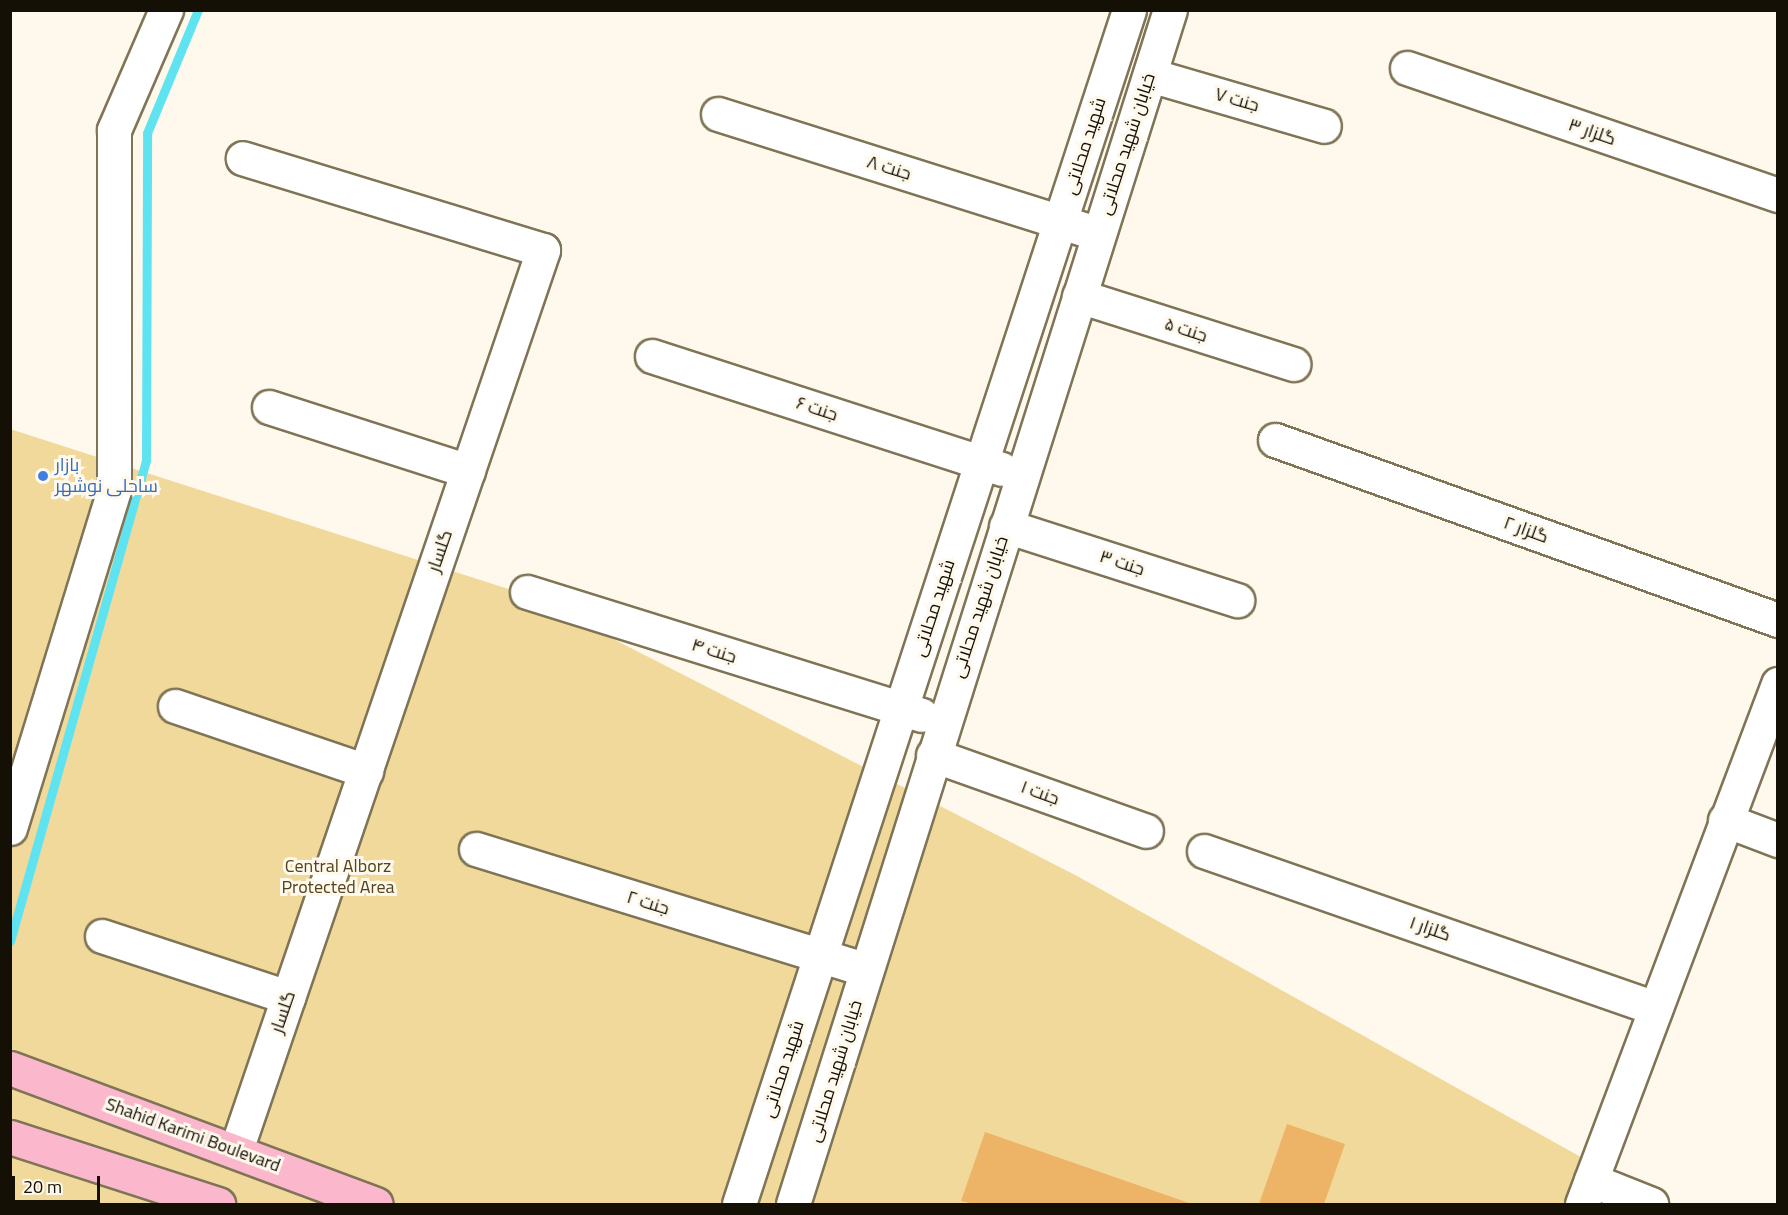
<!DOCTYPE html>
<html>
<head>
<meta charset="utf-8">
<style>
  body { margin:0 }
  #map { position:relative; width:1788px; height:1215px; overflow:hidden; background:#fef9ec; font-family:"Titillium Web",Cairo,sans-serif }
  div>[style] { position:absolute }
  .green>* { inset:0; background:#f1d99b }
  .stream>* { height:9px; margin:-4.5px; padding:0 4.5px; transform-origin:4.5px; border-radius:4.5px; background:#60e3f1 }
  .building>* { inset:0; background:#edb467 }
  .roads { filter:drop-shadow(2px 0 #7f7456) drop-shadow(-2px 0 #7f7456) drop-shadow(0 2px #7f7456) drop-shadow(0 -2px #7f7456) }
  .minor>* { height:33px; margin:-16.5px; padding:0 16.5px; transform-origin:16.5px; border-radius:16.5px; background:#fff }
  .tertiary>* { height:33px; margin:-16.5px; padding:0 16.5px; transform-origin:16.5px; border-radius:16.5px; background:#fff }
  .primary>* { height:33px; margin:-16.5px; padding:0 16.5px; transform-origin:16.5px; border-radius:16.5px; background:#fbb8cc }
  .dots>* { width:16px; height:16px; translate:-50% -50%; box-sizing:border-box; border:3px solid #fef9ec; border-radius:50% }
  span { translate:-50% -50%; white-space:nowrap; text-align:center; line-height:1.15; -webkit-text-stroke:6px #fef9ec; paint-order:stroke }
  .street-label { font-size:18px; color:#141005 }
  .shop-label { font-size:18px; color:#366cbe }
  .left { translate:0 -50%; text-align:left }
  .park-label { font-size:18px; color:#51431d }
  .frame { position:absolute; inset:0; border:12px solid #141005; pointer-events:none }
  .scale { position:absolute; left:12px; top:1176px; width:88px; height:27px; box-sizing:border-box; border:3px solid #141005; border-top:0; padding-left:8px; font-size:18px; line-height:21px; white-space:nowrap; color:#141005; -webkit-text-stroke:4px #fef9ec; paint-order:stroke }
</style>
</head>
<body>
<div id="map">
  <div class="green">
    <div style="clip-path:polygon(10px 429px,527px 595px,1077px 876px,1665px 1204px,11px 1204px)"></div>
  </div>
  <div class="stream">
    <div style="left:10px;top:941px;width:500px;rotate:-74.2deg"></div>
    <div style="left:146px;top:460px;width:327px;rotate:-89.8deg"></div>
    <div style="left:147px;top:133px;width:133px;rotate:-67.5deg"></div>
  </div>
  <div class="building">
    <div style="clip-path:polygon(1287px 1124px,1345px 1144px,1324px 1204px,1259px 1204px)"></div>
    <div style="clip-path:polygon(985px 1132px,1192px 1204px,973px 1204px,961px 1201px)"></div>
  </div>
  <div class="roads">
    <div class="minor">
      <div style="left:1407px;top:68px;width:392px;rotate:18.9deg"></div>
      <div style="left:1150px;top:75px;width:181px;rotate:16.3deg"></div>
      <div style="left:718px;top:114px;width:382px;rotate:17.5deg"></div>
      <div style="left:1079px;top:296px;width:225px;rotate:17.6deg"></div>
      <div style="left:652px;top:356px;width:367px;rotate:17.9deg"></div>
      <div style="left:269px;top:407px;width:209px;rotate:17.8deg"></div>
      <div style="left:1275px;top:440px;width:534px;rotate:19.69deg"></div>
      <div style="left:1006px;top:526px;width:243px;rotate:17.8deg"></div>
      <div style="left:527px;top:592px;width:413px;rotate:17.3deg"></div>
      <div style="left:175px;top:706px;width:202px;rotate:18.8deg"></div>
      <div style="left:933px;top:755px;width:226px;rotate:19.6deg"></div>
      <div style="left:1725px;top:820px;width:57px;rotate:20.7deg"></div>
      <div style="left:476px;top:849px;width:408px;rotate:17.2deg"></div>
      <div style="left:1204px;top:851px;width:478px;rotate:19.2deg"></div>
      <div style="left:102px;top:936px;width:196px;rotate:18.2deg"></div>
      <div style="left:236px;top:1150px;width:951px;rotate:-71.16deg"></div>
      <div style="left:543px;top:250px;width:314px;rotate:-163deg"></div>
      <div style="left:1591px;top:1180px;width:65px;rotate:21.8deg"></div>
      <div style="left:739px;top:1204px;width:1256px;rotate:-71.91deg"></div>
      <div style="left:793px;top:1204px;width:1252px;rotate:-72.48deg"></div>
      <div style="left:1582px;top:1204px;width:556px;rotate:-69.35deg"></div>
    </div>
    <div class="tertiary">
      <div style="left:10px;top:828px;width:354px;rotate:-72.9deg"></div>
      <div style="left:114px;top:490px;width:360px;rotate:-90deg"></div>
      <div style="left:114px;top:130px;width:131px;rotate:-66.6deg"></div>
    </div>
    <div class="primary">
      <div style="left:10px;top:1068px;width:390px;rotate:20.4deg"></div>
      <div style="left:10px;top:1137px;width:219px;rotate:17.9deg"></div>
    </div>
  </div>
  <div class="dots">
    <div style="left:43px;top:476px;background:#3f7fe0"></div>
  </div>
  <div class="street-label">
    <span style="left:1237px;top:100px;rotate:16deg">جنت ۷</span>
    <span style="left:1592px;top:132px;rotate:19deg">گلزار ۳</span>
    <span style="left:1127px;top:144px;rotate:-72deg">خیابان شهید محلاتی</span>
    <span style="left:1085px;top:146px;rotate:-72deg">شهید محلاتی</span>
    <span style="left:889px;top:168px;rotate:17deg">جنت ۸</span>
    <span style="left:1186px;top:330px;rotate:18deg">جنت ۵</span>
    <span style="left:817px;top:409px;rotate:18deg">جنت ۶</span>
    <span style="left:1526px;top:530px;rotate:20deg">گلزار ۲</span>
    <span style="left:440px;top:551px;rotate:-71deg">گلسار</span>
    <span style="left:1122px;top:563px;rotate:18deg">جنت ۳</span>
    <span style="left:980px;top:607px;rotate:-72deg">خیابان شهید محلاتی</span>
    <span style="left:934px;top:608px;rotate:-72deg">شهید محلاتی</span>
    <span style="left:714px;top:651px;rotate:17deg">جنت ۴</span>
    <span style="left:1040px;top:793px;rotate:20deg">جنت ۱</span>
    <span style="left:648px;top:903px;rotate:17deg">جنت ۲</span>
    <span style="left:1430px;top:929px;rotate:19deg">گلزار ۱</span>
    <span style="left:283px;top:1012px;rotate:-71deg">گلسار</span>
    <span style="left:783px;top:1069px;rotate:-72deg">شهید محلاتی</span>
    <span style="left:835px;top:1071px;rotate:-73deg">خیابان شهید محلاتی</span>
    <span style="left:193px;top:1135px;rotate:20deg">Shahid Karimi Boulevard</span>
  </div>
  <div class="shop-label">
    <span class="left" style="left:55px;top:476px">بازار<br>ساحلی نوشهر</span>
  </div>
  <div class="park-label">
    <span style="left:338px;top:877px">Central Alborz<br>Protected Area</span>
  </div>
  <div class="frame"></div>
  <div class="scale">20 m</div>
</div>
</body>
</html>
